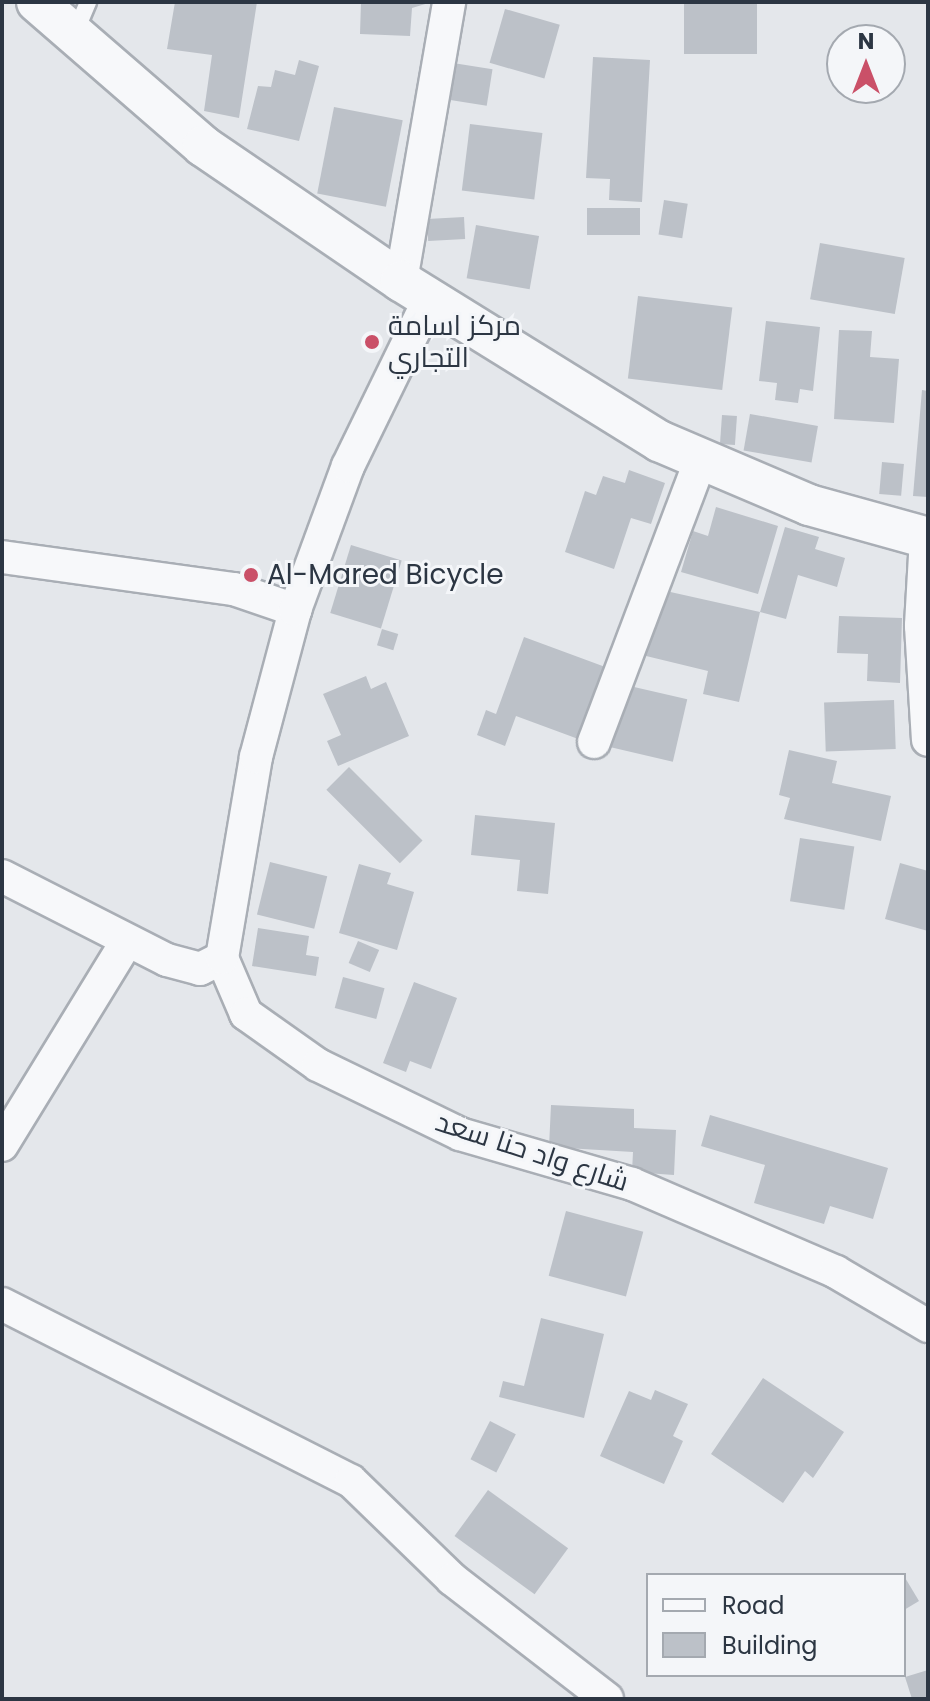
<!DOCTYPE html>
<html>
<head>
<meta charset="utf-8">
<style>
  body { margin:0 }
  #map { position:relative; width:930px; height:1701px; overflow:hidden; background:#e4e7eb; font-family:Poppins,Cairo,sans-serif }
  div>[style] { position:absolute }
  .building>* { inset:0; background:#bcc1c8; transform-origin:0 0 }
  .roads { filter:drop-shadow(2px 0 #a9aeb5) drop-shadow(-2px 0 #a9aeb5) drop-shadow(0 2px #a9aeb5) drop-shadow(0 -2px #a9aeb5) }
  .service>* { height:16px; margin:-8px; padding:0 8px; transform-origin:8px; border-radius:8px; background:#f7f8fa }
  .minor>* { height:32px; margin:-16px; padding:0 16px; transform-origin:16px; border-radius:16px; background:#f7f8fa }
  .tertiary>* { height:40px; margin:-20px; padding:0 20px; transform-origin:20px; border-radius:20px; background:#f7f8fa }
  .dots>* { width:22px; height:22px; translate:-50% -50%; box-sizing:border-box; border:4px solid #f4f6f9; border-radius:50% }
  span { translate:-50% -50%; white-space:nowrap; text-align:center; line-height:1.15; -webkit-text-stroke:6px #f4f6f9; paint-order:stroke }
  .poi-label { font-size:28px; color:#2c3643 }
  .left { translate:0 -50%; text-align:left }
  .street-label { font-size:28px; color:#2c3643 }
  .frame { position:absolute; inset:0; border:4px solid #2c3643; pointer-events:none }
  .legend { position:absolute; left:646px; top:1573px; width:260px; height:104px; box-sizing:border-box; background:#f4f6f9; border:2px solid #a4a9b0; margin:0; padding:10px 14px; list-style:none; font-size:24px; color:#2c3643 }
  .legend li { display:flex; align-items:center; gap:16px; height:40px }
  .legend b { width:40px; border:2px solid #a4a9b0 }
  .north { position:absolute; left:826px; top:24px; width:80px; height:80px; box-sizing:border-box; background:#f4f6f9; border:2px solid #a4a9b0; border-radius:50%; rotate:0deg; font-size:22px; font-weight:700; line-height:32px; text-align:center; color:#2c3643 }
  .north::after { content:''; display:block; margin:auto; width:28px; height:36px; background:#ca5068; clip-path:polygon(50% 0,100% 100%,50% 72%,0 100%) }
</style>
</head>
<body>
<div id="map">
  <div class="building">
    <div style="clip-path:polygon(175px 2px,257px 2px,239px 118px,204px 111px,212px 55px,167px 49px)"></div>
    <div style="clip-path:polygon(361px 2px,432px 2px,412px 8px,410px 36px,360px 34px)"></div>
    <div style="left:684px;top:2px;width:73px;height:52px"></div>
    <div style="left:505px;top:9px;width:57px;height:56px;rotate:16deg"></div>
    <div style="clip-path:polygon(593px 57px,650px 60px,642px 202px,609px 200px,610px 179px,586px 178px)"></div>
    <div style="clip-path:polygon(299px 60px,319px 66px,299px 141px,247px 129px,258px 86px,271px 87px,275px 70px,295px 75px)"></div>
    <div style="left:453px;top:63px;width:40px;height:37px;rotate:9deg"></div>
    <div style="left:334px;top:107px;width:70px;height:88px;rotate:11deg"></div>
    <div style="left:470px;top:124px;width:73px;height:67px;rotate:7deg"></div>
    <div style="left:664px;top:200px;width:24px;height:35px;rotate:9deg"></div>
    <div style="left:587px;top:208px;width:53px;height:27px"></div>
    <div style="left:464px;top:217px;width:22px;height:37px;rotate:87deg"></div>
    <div style="left:476px;top:225px;width:64px;height:54px;rotate:10deg"></div>
    <div style="left:820px;top:243px;width:86px;height:57px;rotate:10deg"></div>
    <div style="left:638px;top:296px;width:95px;height:83px;rotate:7deg"></div>
    <div style="clip-path:polygon(766px 321px,820px 327px,813px 391px,800px 389px,798px 403px,775px 400px,777px 383px,759px 381px)"></div>
    <div style="clip-path:polygon(839px 330px,872px 331px,870px 357px,899px 359px,894px 423px,834px 419px)"></div>
    <div style="clip-path:polygon(922px 390px,928px 391px,928px 497px,913px 496px)"></div>
    <div style="left:750px;top:414px;width:69px;height:37px;rotate:10deg"></div>
    <div style="left:722px;top:415px;width:15px;height:29px;rotate:4deg"></div>
    <div style="left:882px;top:462px;width:22px;height:32px;rotate:5deg"></div>
    <div style="clip-path:polygon(629px 470px,665px 483px,651px 524px,631px 518px,614px 569px,565px 552px,585px 491px,596px 495px,603px 476px,625px 483px)"></div>
    <div style="clip-path:polygon(716px 507px,778px 526px,758px 594px,681px 572px,693px 531px,708px 536px)"></div>
    <div style="clip-path:polygon(785px 527px,819px 537px,815px 549px,845px 558px,837px 587px,798px 575px,786px 619px,760px 612px)"></div>
    <div style="left:351px;top:545px;width:53px;height:71px;rotate:17deg"></div>
    <div style="clip-path:polygon(657px 589px,760px 612px,739px 702px,703px 694px,708px 671px,642px 655px)"></div>
    <div style="clip-path:polygon(839px 616px,902px 618px,900px 683px,867px 681px,868px 654px,837px 653px)"></div>
    <div style="left:382px;top:629px;width:17px;height:17px;rotate:17deg"></div>
    <div style="clip-path:polygon(524px 637px,608px 668px,581px 740px,516px 716px,505px 746px,477px 735px,486px 710px,496px 714px)"></div>
    <div style="clip-path:polygon(366px 676px,371px 689px,386px 682px,409px 736px,338px 766px,327px 741px,341px 735px,323px 694px)"></div>
    <div style="left:621px;top:684px;width:68px;height:64px;rotate:13deg"></div>
    <div style="left:894px;top:700px;width:49px;height:70px;rotate:88deg"></div>
    <div style="clip-path:polygon(789px 750px,837px 761px,832px 783px,891px 796px,881px 841px,784px 819px,790px 798px,779px 795px)"></div>
    <div style="left:349px;top:767px;width:104px;height:32px;rotate:45deg"></div>
    <div style="clip-path:polygon(475px 815px,555px 823px,548px 894px,517px 891px,520px 860px,471px 855px)"></div>
    <div style="left:800px;top:838px;width:55px;height:64px;rotate:9deg"></div>
    <div style="left:270px;top:862px;width:59px;height:54px;rotate:14deg"></div>
    <div style="clip-path:polygon(900px 863px,928px 871px,928px 931px,885px 919px)"></div>
    <div style="clip-path:polygon(359px 864px,391px 873px,387px 884px,414px 892px,397px 950px,339px 933px)"></div>
    <div style="clip-path:polygon(258px 928px,309px 936px,306px 955px,319px 957px,316px 976px,252px 966px)"></div>
    <div style="left:358px;top:941px;width:23px;height:24px;rotate:23deg"></div>
    <div style="left:343px;top:977px;width:43px;height:32px;rotate:15deg"></div>
    <div style="clip-path:polygon(414px 982px,457px 998px,431px 1069px,410px 1061px,406px 1072px,383px 1063px)"></div>
    <div style="clip-path:polygon(551px 1105px,634px 1109px,634px 1128px,676px 1130px,674px 1175px,632px 1172px,633px 1152px,549px 1147px)"></div>
    <div style="clip-path:polygon(710px 1115px,888px 1168px,873px 1219px,830px 1206px,824px 1224px,754px 1203px,765px 1165px,701px 1146px)"></div>
    <div style="left:566px;top:1211px;width:80px;height:67px;rotate:15deg"></div>
    <div style="clip-path:polygon(541px 1318px,604px 1334px,584px 1418px,499px 1397px,503px 1381px,524px 1386px)"></div>
    <div style="clip-path:polygon(763px 1378px,844px 1432px,813px 1478px,805px 1471px,783px 1503px,711px 1454px)"></div>
    <div style="clip-path:polygon(655px 1390px,688px 1404px,673px 1436px,683px 1441px,664px 1484px,600px 1456px,629px 1391px,651px 1400px)"></div>
    <div style="left:490px;top:1421px;width:29px;height:43px;rotate:27deg"></div>
    <div style="left:488px;top:1490px;width:99px;height:57px;rotate:36deg"></div>
    <div style="clip-path:polygon(904px 1576px,919px 1601px,904px 1610px)"></div>
    <div style="clip-path:polygon(928px 1670px,928px 1699px,912px 1699px,905px 1677px)"></div>
  </div>
  <div class="roads">
    <div class="service">
      <div style="left:75px;top:33px;width:34px;rotate:-67deg"></div>
    </div>
    <div class="minor">
      <div style="left:401px;top:281px;width:283px;rotate:-80.2deg"></div>
      <div style="left:926px;top:538px;width:88px;rotate:93.3deg"></div>
      <div style="left:921px;top:626px;width:114px;rotate:86.5deg"></div>
      <div style="left:2px;top:557px;width:234px;rotate:7.9deg"></div>
      <div style="left:234px;top:589px;width:65px;rotate:19deg"></div>
      <div style="left:594px;top:742px;width:299px;rotate:-69.3deg"></div>
      <div style="left:2px;top:876px;width:185px;rotate:27deg"></div>
      <div style="left:167px;top:960px;width:34px;rotate:15deg"></div>
      <div style="left:200px;top:969px;width:25px;rotate:-27deg"></div>
      <div style="left:222px;top:958px;width:61px;rotate:66.8deg"></div>
      <div style="left:246px;top:1014px;width:88px;rotate:35.3deg"></div>
      <div style="left:318px;top:1065px;width:158px;rotate:25.9deg"></div>
      <div style="left:460px;top:1134px;width:179px;rotate:16.2deg"></div>
      <div style="left:632px;top:1184px;width:222px;rotate:23.3deg"></div>
      <div style="left:836px;top:1272px;width:107px;rotate:30.4deg"></div>
      <div style="left:222px;top:958px;width:204px;rotate:-80.4deg"></div>
      <div style="left:256px;top:757px;width:152px;rotate:-75.1deg"></div>
      <div style="left:295px;top:610px;width:153px;rotate:-69.8deg"></div>
      <div style="left:348px;top:466px;width:187px;rotate:-64deg"></div>
      <div style="left:2px;top:1145px;width:236px;rotate:-58.5deg"></div>
      <div style="left:2px;top:1304px;width:391px;rotate:26.9deg"></div>
      <div style="left:351px;top:1481px;width:141px;rotate:44.1deg"></div>
      <div style="left:452px;top:1579px;width:196px;rotate:37.7deg"></div>
    </div>
    <div class="tertiary">
      <div style="left:37px;top:2px;width:220px;rotate:40.9deg"></div>
      <div style="left:203px;top:146px;width:240px;rotate:34.3deg"></div>
      <div style="left:401px;top:281px;width:304px;rotate:31.8deg"></div>
      <div style="left:659px;top:441px;width:163px;rotate:23.1deg"></div>
      <div style="left:809px;top:505px;width:123px;rotate:15.5deg"></div>
    </div>
  </div>
  <div class="dots">
    <div style="left:372px;top:342px;background:#ca5068"></div>
    <div style="left:251px;top:575px;background:#ca5068"></div>
  </div>
  <div class="poi-label">
    <span class="left" style="left:388px;top:342px">مركز اسامة<br>التجاري</span>
    <span class="left" style="left:267px;top:575px">Al-Mared Bicycle</span>
  </div>
  <div class="street-label">
    <span style="left:532px;top:1152px;rotate:18deg">شارع واد حنا سعد</span>
  </div>
  <div class="frame"></div>
  <ul class="legend">
  <li><b style="height:10px;background:#f7f8fa"></b>Road</li>
  <li><b style="height:22px;background:#bcc1c8"></b>Building</li>
  </ul>
  <div class="north">N</div>
</div>
</body>
</html>
